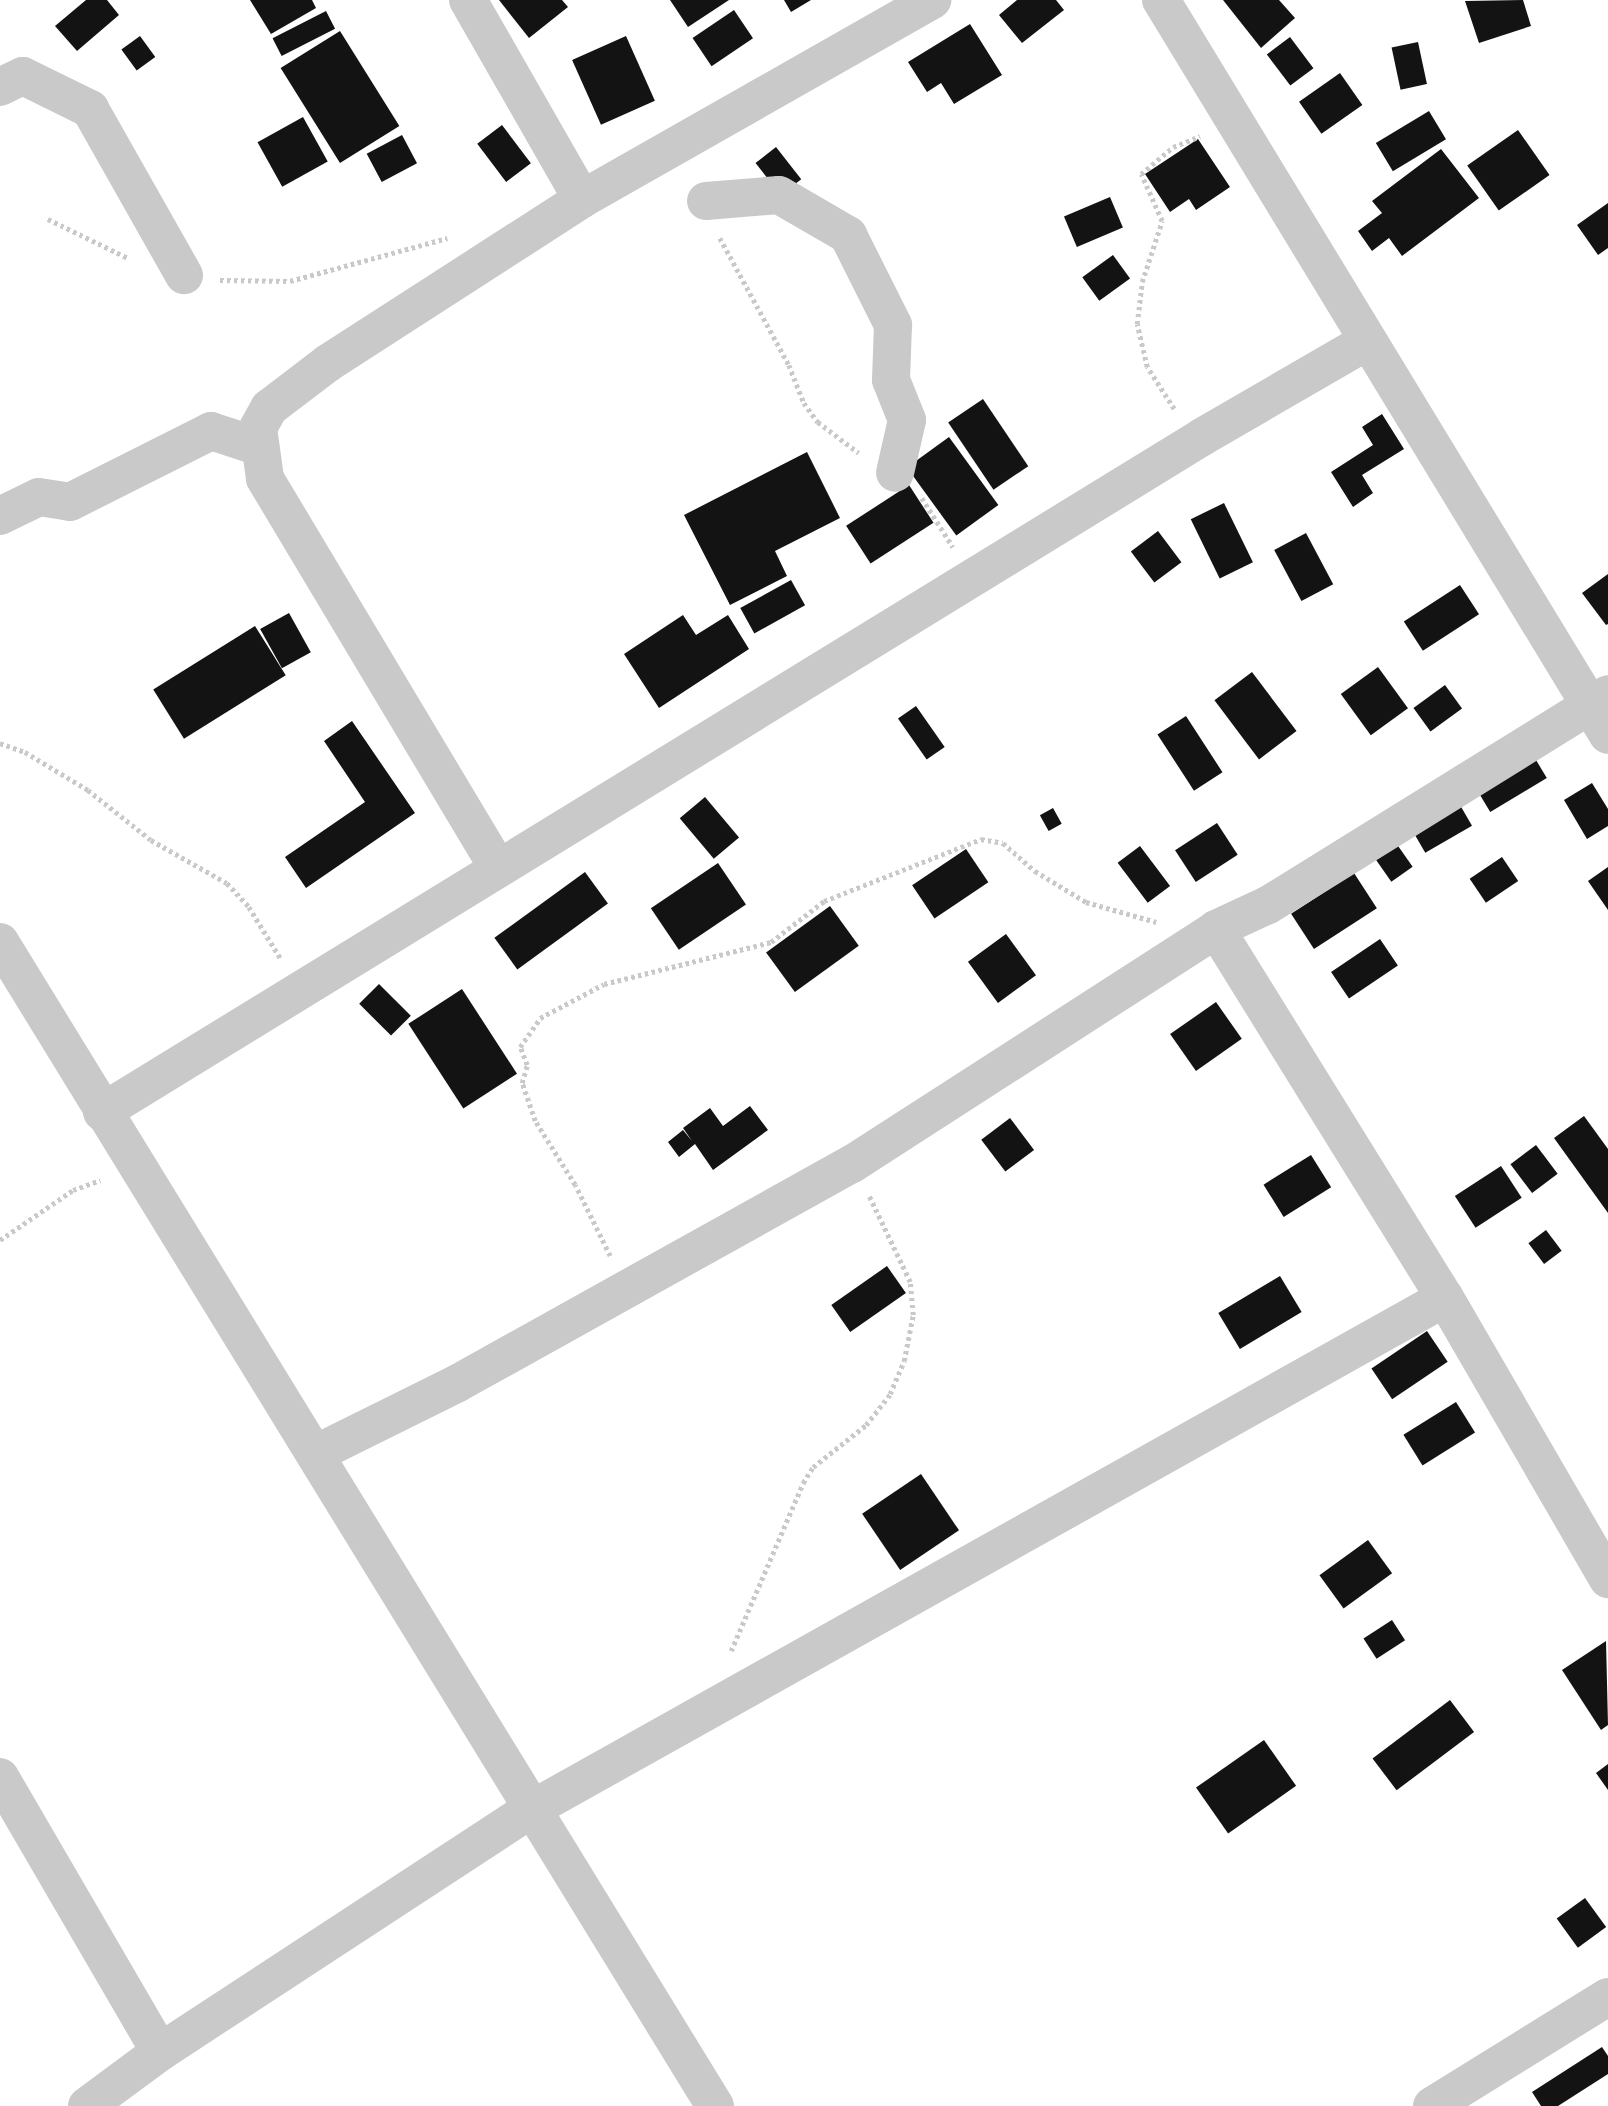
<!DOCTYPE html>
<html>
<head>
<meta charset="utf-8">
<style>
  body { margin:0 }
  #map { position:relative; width:1608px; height:2106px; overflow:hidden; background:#fff; font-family:Roboto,sans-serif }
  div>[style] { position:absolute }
  .building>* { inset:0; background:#131313; transform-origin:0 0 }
  .path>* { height:4.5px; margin-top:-2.25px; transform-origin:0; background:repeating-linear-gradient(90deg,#c9c9c9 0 3.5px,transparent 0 7px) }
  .street>* { height:38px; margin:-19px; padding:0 19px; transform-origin:19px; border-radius:19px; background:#c9c9c9 }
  span { translate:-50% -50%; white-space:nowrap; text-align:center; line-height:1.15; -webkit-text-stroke:7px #fff; paint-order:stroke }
</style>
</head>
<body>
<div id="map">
  <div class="building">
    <div style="clip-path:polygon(86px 0,107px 0,119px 15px,77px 51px,55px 26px)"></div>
    <div style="clip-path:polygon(250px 0,312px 0,316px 8px,271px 34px)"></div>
    <div style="clip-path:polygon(499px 0,562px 0,568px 7px,529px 38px)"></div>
    <div style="clip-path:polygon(670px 0,729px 0,688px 27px)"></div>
    <div style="clip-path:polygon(784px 0,811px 0,791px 12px)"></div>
    <div style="clip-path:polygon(1017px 0,1056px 0,1064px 10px,1022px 43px,999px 15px)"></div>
    <div style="clip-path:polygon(1223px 0,1279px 0,1295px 18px,1261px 48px)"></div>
    <div style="clip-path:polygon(1523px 0,1531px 26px,1479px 43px,1465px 1px)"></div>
    <div style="left:734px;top:10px;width:34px;height:50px;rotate:56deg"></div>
    <div style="left:326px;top:11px;width:20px;height:60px;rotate:63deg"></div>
    <div style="clip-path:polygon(970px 24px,1002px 75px,954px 104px,941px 83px,927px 92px,908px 62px)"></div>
    <div style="left:340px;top:31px;width:112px;height:70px;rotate:58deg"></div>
    <div style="left:140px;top:36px;width:26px;height:23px;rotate:54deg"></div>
    <div style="left:626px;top:36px;width:71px;height:59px;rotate:66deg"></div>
    <div style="left:1290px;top:37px;width:39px;height:29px;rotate:53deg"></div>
    <div style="left:1418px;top:42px;width:43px;height:27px;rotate:78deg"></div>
    <div style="left:1340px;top:73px;width:39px;height:50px;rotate:55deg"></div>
    <div style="left:1429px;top:111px;width:33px;height:62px;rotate:59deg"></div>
    <div style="left:303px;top:117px;width:51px;height:52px;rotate:61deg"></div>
    <div style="left:502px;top:125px;width:48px;height:31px;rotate:53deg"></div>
    <div style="left:1518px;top:130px;width:55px;height:62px;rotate:55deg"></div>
    <div style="left:402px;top:135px;width:32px;height:40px;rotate:62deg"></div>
    <div style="clip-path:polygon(1198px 139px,1230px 187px,1196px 210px,1189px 199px,1170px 212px,1145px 174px)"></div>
    <div style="left:776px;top:147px;width:41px;height:26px;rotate:52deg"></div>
    <div style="clip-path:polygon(1441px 149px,1479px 198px,1402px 256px,1389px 238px,1372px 251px,1358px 231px,1382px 213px,1372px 201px)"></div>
    <div style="left:1110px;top:197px;width:33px;height:50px;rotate:67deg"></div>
    <div style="clip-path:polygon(1608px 203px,1608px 248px,1598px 255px,1577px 225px)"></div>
    <div style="left:1113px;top:255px;width:29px;height:38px;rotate:54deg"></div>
    <div style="left:983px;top:399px;width:81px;height:42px;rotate:56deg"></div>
    <div style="clip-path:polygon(1382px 414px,1404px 449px,1362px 475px,1373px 493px,1353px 507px,1331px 472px,1373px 445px,1362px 427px)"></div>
    <div style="left:949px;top:437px;width:84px;height:52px;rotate:54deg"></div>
    <div style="clip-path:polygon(807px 452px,840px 518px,775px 551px,787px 576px,730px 605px,684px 515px)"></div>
    <div style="left:909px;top:485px;width:45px;height:75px;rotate:57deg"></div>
    <div style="left:1224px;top:503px;width:66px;height:37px;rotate:64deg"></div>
    <div style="left:1158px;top:531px;width:39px;height:34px;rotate:53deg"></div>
    <div style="left:1306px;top:533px;width:58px;height:36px;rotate:62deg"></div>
    <div style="clip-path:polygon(1608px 574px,1608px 624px,1606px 625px,1582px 593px)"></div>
    <div style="left:791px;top:580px;width:29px;height:58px;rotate:61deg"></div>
    <div style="left:1460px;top:585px;width:35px;height:67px;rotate:57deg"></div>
    <div style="left:289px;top:613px;width:45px;height:33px;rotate:61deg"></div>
    <div style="clip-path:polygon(683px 615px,696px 635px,728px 615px,749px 649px,659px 708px,624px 654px)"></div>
    <div style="left:255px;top:626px;width:58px;height:120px;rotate:58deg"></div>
    <div style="left:1378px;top:667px;width:51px;height:46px;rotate:54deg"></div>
    <div style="left:1252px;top:672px;width:74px;height:47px;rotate:53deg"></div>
    <div style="left:1445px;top:685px;width:29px;height:39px;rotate:54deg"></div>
    <div style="left:916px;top:706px;width:50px;height:22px;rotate:55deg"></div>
    <div style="left:1186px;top:716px;width:67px;height:34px;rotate:57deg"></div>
    <div style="clip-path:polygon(352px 721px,415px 813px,306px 888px,285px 857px,365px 802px,324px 741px)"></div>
    <div style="left:1536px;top:760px;width:21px;height:66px;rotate:59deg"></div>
    <div style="clip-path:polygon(1592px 783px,1608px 809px,1608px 826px,1587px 839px,1564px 800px)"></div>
    <div style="left:705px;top:797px;width:53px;height:33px;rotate:50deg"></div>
    <div style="left:1460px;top:805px;width:24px;height:54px;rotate:60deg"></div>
    <div style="left:1053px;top:808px;width:18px;height:15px;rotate:61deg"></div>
    <div style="left:1217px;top:823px;width:38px;height:50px;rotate:57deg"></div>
    <div style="left:1396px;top:843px;width:29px;height:26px;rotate:55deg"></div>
    <div style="left:1140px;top:846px;width:50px;height:28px;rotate:53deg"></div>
    <div style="left:966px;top:849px;width:40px;height:65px;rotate:56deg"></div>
    <div style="left:1502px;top:857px;width:29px;height:39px;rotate:56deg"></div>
    <div style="left:718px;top:863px;width:50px;height:81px;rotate:56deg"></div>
    <div style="clip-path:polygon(1608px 867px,1608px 910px,1588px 881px)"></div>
    <div style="left:585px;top:872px;width:39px;height:112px;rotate:54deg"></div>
    <div style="left:1354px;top:873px;width:42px;height:75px;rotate:57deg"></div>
    <div style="left:830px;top:906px;width:49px;height:79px;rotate:54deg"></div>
    <div style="left:1006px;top:934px;width:51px;height:47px;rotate:54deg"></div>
    <div style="left:1380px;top:939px;width:32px;height:59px;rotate:56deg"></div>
    <div style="left:379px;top:984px;width:45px;height:28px;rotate:45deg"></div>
    <div style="left:462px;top:989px;width:101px;height:64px;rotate:57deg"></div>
    <div style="left:1216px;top:1002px;width:45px;height:56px;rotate:55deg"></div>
    <div style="clip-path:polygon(750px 1106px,768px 1130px,713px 1170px,695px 1144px,679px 1157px,668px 1142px,683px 1130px,692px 1141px,683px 1128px,710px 1108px,723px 1126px)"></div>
    <div style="clip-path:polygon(1584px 1116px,1608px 1149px,1608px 1213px,1554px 1138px)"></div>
    <div style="left:1010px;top:1118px;width:40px;height:36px;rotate:53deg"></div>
    <div style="left:1536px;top:1145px;width:36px;height:32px;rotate:53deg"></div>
    <div style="left:1311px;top:1155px;width:38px;height:56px;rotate:58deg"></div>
    <div style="left:1501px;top:1166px;width:38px;height:55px;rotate:57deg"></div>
    <div style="left:1546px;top:1230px;width:26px;height:22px;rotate:53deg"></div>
    <div style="left:887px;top:1266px;width:33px;height:68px;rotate:55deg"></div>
    <div style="left:1280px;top:1276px;width:42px;height:72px;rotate:59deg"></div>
    <div style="left:1427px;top:1331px;width:37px;height:67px;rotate:56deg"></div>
    <div style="left:1456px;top:1402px;width:36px;height:62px;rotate:58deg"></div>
    <div style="left:921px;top:1474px;width:68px;height:71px;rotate:56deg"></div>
    <div style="left:1368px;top:1540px;width:41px;height:60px;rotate:54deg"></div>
    <div style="left:1392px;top:1620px;width:24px;height:34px;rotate:57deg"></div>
    <div style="clip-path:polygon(1606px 1641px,1608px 1725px,1601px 1730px,1562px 1670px)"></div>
    <div style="left:1450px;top:1700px;width:40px;height:97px;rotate:53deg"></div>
    <div style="left:1264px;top:1740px;width:56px;height:83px;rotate:55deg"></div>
    <div style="clip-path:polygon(1608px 1764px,1608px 1790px,1596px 1773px)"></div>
    <div style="left:1585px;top:1898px;width:36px;height:35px;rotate:54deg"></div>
    <div style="clip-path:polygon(1602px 2047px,1608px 2056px,1608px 2074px,1558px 2106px,1541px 2106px,1532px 2092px)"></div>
  </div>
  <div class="path">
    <div style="left:48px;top:219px;width:89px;rotate:26deg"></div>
    <div style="left:720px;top:238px;width:145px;rotate:61.5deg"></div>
    <div style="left:789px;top:365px;width:41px;rotate:68.5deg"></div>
    <div style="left:804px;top:403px;width:24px;rotate:54deg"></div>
    <div style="left:818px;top:422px;width:51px;rotate:37.1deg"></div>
    <div style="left:220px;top:280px;width:70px;rotate:0.8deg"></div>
    <div style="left:290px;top:281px;width:163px;rotate:-15.3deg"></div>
    <div style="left:1174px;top:409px;width:50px;rotate:-122.7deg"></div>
    <div style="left:1147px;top:367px;width:44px;rotate:-103.1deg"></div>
    <div style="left:1137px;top:324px;width:42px;rotate:-83.2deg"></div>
    <div style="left:1142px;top:282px;width:64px;rotate:-71.8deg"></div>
    <div style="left:1162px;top:221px;width:51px;rotate:-114.1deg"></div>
    <div style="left:1141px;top:174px;width:42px;rotate:-40.2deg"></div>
    <div style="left:1173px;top:147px;width:29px;rotate:-22deg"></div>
    <div style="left:922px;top:498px;width:58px;rotate:57.7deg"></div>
    <div style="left:0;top:743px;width:27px;rotate:20deg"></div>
    <div style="left:25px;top:752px;width:74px;rotate:31.1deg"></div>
    <div style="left:88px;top:790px;width:80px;rotate:38.4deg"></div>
    <div style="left:151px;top:840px;width:87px;rotate:29.5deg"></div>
    <div style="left:227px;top:883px;width:33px;rotate:47deg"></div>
    <div style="left:249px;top:907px;width:61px;rotate:58.4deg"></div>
    <div style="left:0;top:1240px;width:88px;rotate:-34.4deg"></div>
    <div style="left:73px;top:1190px;width:29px;rotate:-20deg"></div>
    <div style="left:610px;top:1256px;width:79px;rotate:-116.2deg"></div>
    <div style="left:575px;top:1185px;width:75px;rotate:-122deg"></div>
    <div style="left:535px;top:1121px;width:40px;rotate:-108.9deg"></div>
    <div style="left:522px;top:1083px;width:19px;rotate:-74deg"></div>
    <div style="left:527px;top:1065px;width:19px;rotate:-111deg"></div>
    <div style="left:520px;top:1047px;width:35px;rotate:-55deg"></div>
    <div style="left:540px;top:1018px;width:72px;rotate:-28deg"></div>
    <div style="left:604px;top:984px;width:172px;rotate:-14.1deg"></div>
    <div style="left:771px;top:942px;width:67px;rotate:-37.7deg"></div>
    <div style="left:824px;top:901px;width:169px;rotate:-21.5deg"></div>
    <div style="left:981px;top:839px;width:22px;rotate:10deg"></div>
    <div style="left:1003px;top:843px;width:43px;rotate:41.2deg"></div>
    <div style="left:1035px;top:871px;width:60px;rotate:31.3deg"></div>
    <div style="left:1086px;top:902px;width:73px;rotate:15.9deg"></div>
    <div style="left:731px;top:1651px;width:183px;rotate:-66.8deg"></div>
    <div style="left:803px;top:1483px;width:19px;rotate:-58deg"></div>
    <div style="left:813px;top:1467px;width:68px;rotate:-38.4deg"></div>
    <div style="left:866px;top:1425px;width:39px;rotate:-52deg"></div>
    <div style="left:890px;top:1394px;width:36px;rotate:-67deg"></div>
    <div style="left:904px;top:1361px;width:47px;rotate:-78.9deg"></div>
    <div style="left:913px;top:1315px;width:33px;rotate:-95deg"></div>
    <div style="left:910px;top:1282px;width:95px;rotate:-115.5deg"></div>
  </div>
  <div class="street">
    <div style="left:468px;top:0;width:229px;rotate:60.2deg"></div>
    <div style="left:1161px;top:0;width:860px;rotate:58.69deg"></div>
    <div style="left:0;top:87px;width:25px;rotate:-26deg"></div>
    <div style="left:23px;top:76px;width:75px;rotate:26.2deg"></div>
    <div style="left:90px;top:109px;width:191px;rotate:60.5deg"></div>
    <div style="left:706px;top:201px;width:73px;rotate:-4.7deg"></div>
    <div style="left:779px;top:195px;width:80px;rotate:30.1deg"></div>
    <div style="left:848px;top:235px;width:101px;rotate:63.4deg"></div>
    <div style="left:893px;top:325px;width:55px;rotate:92.1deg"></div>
    <div style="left:891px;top:380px;width:43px;rotate:68.2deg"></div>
    <div style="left:907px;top:420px;width:54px;rotate:102.8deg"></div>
    <div style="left:0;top:516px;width:43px;rotate:-26deg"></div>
    <div style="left:39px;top:497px;width:31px;rotate:9deg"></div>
    <div style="left:70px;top:502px;width:158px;rotate:-26.7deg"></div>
    <div style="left:211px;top:431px;width:52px;rotate:18.1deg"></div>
    <div style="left:498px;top:868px;width:454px;rotate:-120.9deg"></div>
    <div style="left:265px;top:478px;width:50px;rotate:-98deg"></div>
    <div style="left:258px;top:428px;width:23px;rotate:-61deg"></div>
    <div style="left:269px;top:408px;width:74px;rotate:-37.3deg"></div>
    <div style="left:328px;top:363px;width:302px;rotate:-32.8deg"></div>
    <div style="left:582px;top:199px;width:403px;rotate:-29.6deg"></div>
    <div style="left:1216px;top:929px;width:434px;rotate:58.2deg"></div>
    <div style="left:1445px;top:1298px;width:325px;rotate:59.9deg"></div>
    <div style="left:0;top:942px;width:1366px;rotate:58.44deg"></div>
    <div style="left:102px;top:1112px;width:1291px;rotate:-31.53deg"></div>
    <div style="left:1202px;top:437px;width:190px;rotate:-30.1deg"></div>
    <div style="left:317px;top:1453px;width:157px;rotate:-26.4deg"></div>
    <div style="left:458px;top:1383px;width:451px;rotate:-29.1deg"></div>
    <div style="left:852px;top:1164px;width:433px;rotate:-32.8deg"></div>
    <div style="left:1216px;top:929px;width:57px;rotate:-24.8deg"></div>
    <div style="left:1268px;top:905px;width:400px;rotate:-31.8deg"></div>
    <div style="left:0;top:1777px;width:318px;rotate:59.8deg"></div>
    <div style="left:87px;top:2106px;width:91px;rotate:-36.5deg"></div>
    <div style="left:160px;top:2052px;width:444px;rotate:-33.2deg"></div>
    <div style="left:532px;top:1809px;width:1046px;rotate:-29.24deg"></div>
    <div style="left:1432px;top:2106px;width:207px;rotate:-31.8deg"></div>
  </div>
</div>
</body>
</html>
